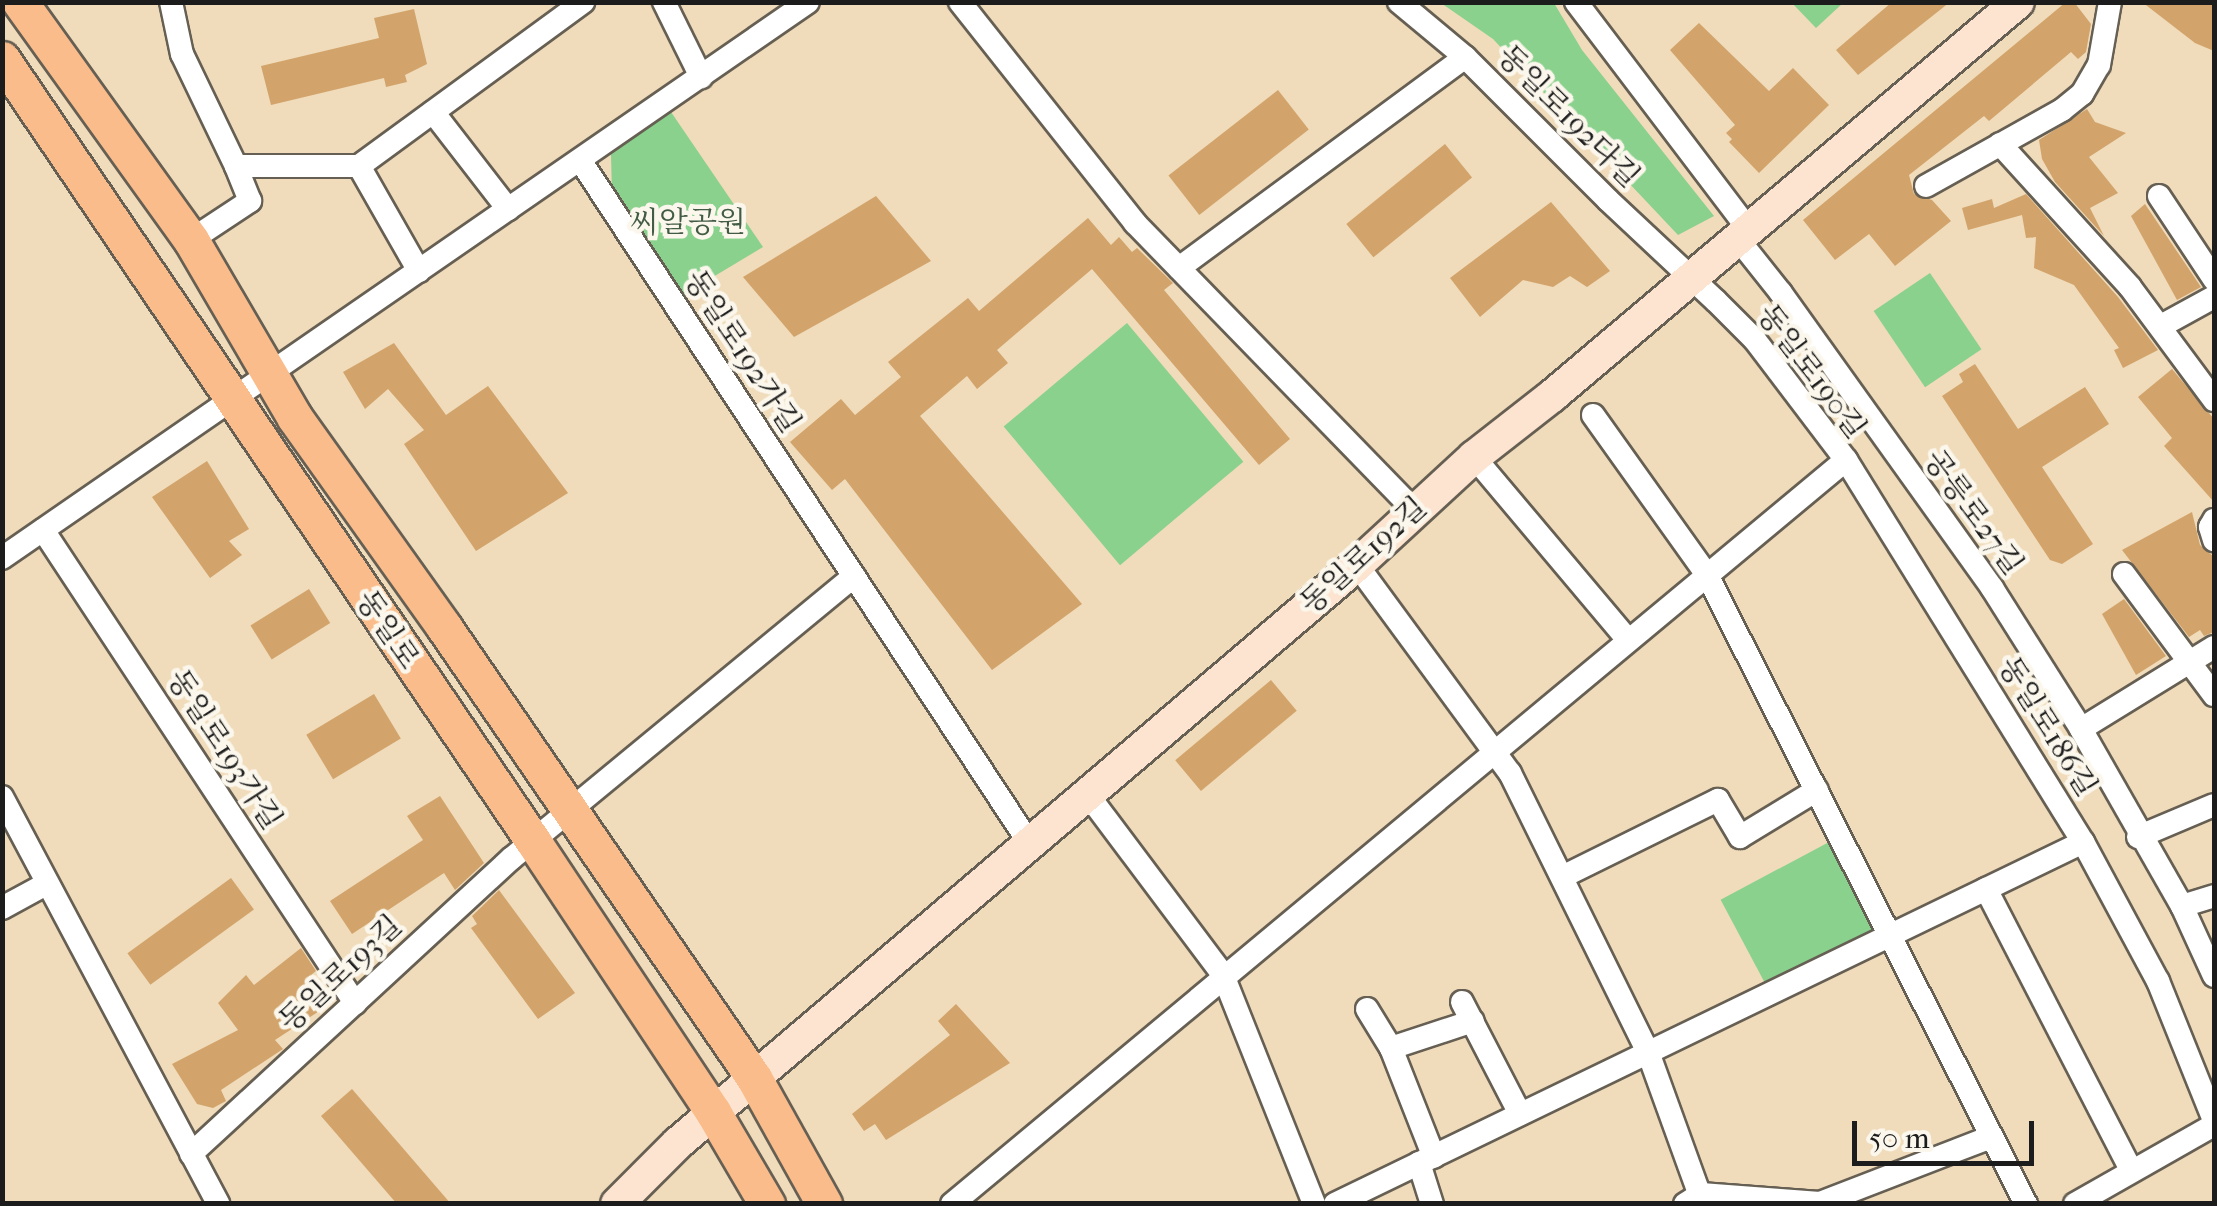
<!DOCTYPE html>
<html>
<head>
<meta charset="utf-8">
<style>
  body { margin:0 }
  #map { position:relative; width:2217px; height:1206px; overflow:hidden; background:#f0dbba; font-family:"IM FELL French Canon","Noto Serif KR",serif }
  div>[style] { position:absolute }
  .green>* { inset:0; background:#89d18d; transform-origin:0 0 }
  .building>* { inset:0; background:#d2a46b; transform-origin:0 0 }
  .roads { filter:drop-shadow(2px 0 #665f53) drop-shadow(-2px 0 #665f53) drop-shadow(0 2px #665f53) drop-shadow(0 -2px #665f53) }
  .street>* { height:22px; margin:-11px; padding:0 11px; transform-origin:11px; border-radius:11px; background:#fff }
  .secondary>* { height:32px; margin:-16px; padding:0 16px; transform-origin:16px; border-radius:16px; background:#fde4d0 }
  .primary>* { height:35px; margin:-17.5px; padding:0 17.5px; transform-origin:17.5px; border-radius:17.5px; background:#f9bc8a }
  span { translate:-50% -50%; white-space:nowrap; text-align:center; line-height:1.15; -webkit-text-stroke:9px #fbf7ec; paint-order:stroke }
  .street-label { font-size:30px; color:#1c1c1c }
  .park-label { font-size:30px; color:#425b44 }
  .frame { position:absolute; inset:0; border:5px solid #1c1c1c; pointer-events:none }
  .scale { position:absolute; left:1852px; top:1121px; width:182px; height:45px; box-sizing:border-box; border:5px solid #1c1c1c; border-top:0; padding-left:12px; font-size:30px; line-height:35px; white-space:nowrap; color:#1c1c1c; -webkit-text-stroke:8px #fbf7ec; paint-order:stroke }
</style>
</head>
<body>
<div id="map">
  <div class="green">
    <div style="clip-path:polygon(1441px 3px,1554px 3px,1582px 50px,1714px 216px,1678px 235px,1493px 39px)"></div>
    <div style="clip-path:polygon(1792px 3px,1843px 3px,1816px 28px)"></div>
    <div style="clip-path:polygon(671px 112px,763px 247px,678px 298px,612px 195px,611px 154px)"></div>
    <div style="left:1930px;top:273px;width:92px;height:68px;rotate:56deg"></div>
    <div style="left:1127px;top:323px;width:181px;height:161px;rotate:50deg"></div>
    <div style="left:1831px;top:841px;width:104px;height:125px;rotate:62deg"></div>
  </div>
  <div class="building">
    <div style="clip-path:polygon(1892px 2px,1950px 2px,1858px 75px,1836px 50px)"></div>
    <div style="clip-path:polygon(2066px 2px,2074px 2px,2091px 24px,2086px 52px,2078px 59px,2071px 52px,1989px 121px,1984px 116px,1909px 175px,1914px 194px,1932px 200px,1951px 221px,1895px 266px,1869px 234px,1835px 260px,1803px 220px)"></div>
    <div style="clip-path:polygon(2142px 2px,2214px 2px,2214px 51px,2195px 43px)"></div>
    <div style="clip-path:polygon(414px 9px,427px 64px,405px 75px,407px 82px,386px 87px,384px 78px,271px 105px,261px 66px,379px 38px,374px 18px)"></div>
    <div style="clip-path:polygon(1699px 23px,1769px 91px,1793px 68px,1829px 105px,1759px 173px,1729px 142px,1732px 139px,1726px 133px,1735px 125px,1670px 50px)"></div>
    <div style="left:1278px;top:90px;width:50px;height:139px;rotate:52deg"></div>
    <div style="clip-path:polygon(2087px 109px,2095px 122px,2126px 133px,2089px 157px,2118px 193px,2090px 208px,2104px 236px,2055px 182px,2042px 159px,2039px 140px)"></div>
    <div style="left:1445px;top:144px;width:43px;height:127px;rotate:51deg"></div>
    <div style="clip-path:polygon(2026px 194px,2118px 297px,2158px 350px,2123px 368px,2114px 350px,2119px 348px,2074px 285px,2034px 268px,2036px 237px,2026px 238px,2022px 215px,1968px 230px,1962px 208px,1992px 199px,1994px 208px)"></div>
    <div style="clip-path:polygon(876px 196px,931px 261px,794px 337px,743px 277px)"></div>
    <div style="clip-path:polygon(1551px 202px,1610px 271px,1587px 287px,1570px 276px,1553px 287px,1523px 280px,1480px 317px,1450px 278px)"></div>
    <div style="clip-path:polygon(2145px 204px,2201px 287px,2177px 300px,2131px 216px)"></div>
    <div style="clip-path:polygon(1088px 218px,1111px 245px,1119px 237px,1132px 252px,1137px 248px,1173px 283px,1164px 290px,1290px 439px,1259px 465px,1092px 269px,997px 350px,1008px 363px,977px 389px,967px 376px,920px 416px,1082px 604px,992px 670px,845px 479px,832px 490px,790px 442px,841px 399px,855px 415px,901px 377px,888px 362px,968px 298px,979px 311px)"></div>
    <div style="clip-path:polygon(394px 343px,446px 415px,488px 386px,568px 493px,476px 551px,404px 444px,424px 430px,388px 389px,365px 409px,343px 372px)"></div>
    <div style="clip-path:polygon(1975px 364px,2018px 429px,2085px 387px,2109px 424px,2042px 467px,2093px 544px,2062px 564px,2050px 560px,1942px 396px,1963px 382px,1959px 374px)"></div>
    <div style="clip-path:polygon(2172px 369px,2214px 419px,2214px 502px,2164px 446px,2172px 438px,2138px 397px)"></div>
    <div style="clip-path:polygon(207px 461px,249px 529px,229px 541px,242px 555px,210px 578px,152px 497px)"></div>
    <div style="clip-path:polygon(2192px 512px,2200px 545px,2214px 557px,2214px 632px,2204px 636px,2200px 630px,2189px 637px,2122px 550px)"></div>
    <div style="left:309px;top:589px;width:40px;height:69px;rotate:58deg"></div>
    <div style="clip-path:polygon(2124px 599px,2166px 656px,2136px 675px,2102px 614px)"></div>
    <div style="left:1271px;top:680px;width:40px;height:125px;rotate:50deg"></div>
    <div style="left:374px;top:694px;width:52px;height:79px;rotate:59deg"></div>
    <div style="clip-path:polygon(440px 796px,484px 863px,455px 890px,444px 873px,352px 934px,330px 901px,423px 840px,407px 816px)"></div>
    <div style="left:231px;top:878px;width:39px;height:128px;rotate:54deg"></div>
    <div style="clip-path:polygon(499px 890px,575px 993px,538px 1019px,471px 928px,477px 924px,472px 916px)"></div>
    <div style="clip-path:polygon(301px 948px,316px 971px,311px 975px,333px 1002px,275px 1040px,283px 1049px,221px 1090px,226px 1101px,213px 1108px,197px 1104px,172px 1064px,238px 1030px,218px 1003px,246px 975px,254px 985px)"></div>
    <div style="clip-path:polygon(956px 1004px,1010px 1063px,886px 1140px,875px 1124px,864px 1131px,852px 1114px,950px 1035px,938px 1021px)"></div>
    <div style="clip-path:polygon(352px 1089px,451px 1204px,397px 1204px,321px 1116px)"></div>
  </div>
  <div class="roads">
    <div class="street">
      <div style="left:171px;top:2px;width:53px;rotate:78.1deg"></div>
      <div style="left:182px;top:54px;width:124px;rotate:64.3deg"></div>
      <div style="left:236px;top:166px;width:123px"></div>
      <div style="left:359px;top:166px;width:278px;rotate:-36.2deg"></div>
      <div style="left:664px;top:2px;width:84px;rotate:63.7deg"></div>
      <div style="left:960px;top:2px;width:282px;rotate:51.6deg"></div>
      <div style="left:1135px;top:223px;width:402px;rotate:45.8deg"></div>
      <div style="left:1399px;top:2px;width:86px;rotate:39.8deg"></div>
      <div style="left:1465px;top:57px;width:202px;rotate:45deg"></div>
      <div style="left:1608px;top:200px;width:148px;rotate:43.1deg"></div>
      <div style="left:1716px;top:301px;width:55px;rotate:45deg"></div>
      <div style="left:1755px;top:340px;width:151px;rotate:52.8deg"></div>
      <div style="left:1846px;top:460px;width:450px;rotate:58.2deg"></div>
      <div style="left:2083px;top:842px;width:158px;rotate:61.7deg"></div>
      <div style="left:2158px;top:981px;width:150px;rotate:68.1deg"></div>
      <div style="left:1576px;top:2px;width:286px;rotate:52.8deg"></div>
      <div style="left:433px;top:112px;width:123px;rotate:52.3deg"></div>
      <div style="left:2000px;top:144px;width:193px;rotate:47.7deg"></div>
      <div style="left:2130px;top:287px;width:141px;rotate:53.4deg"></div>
      <div style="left:580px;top:160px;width:819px;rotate:56.66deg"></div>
      <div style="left:359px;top:166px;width:121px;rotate:60.3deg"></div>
      <div style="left:1926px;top:186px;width:156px;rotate:-29.2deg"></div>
      <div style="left:2062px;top:110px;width:26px;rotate:-39deg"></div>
      <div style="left:2082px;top:94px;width:34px;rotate:-60deg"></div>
      <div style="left:2099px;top:65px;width:64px;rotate:-80.1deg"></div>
      <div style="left:2159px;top:196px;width:100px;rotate:56.5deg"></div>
      <div style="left:1738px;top:239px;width:69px;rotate:51.5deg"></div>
      <div style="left:1781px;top:293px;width:363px;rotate:54.4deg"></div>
      <div style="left:1992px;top:588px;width:167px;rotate:57.7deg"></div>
      <div style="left:2081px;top:729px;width:204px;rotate:60.3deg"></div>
      <div style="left:2182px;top:906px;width:77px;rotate:65.4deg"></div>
      <div style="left:191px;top:240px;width:71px;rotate:-33.5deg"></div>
      <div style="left:250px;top:201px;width:38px;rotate:-112deg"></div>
      <div style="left:1179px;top:268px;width:355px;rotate:-36.4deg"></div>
      <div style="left:2161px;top:326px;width:60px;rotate:-28.7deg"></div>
      <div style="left:1593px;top:415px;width:196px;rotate:54.5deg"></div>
      <div style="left:1707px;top:575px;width:705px;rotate:63.11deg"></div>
      <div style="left:1474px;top:457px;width:239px;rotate:49.9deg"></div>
      <div style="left:2214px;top:520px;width:8px;rotate:120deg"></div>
      <div style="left:2210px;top:527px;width:14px;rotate:73deg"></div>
      <div style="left:43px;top:530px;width:567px;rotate:56.59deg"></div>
      <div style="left:2px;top:558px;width:979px;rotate:-34.6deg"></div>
      <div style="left:1357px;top:565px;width:258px;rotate:53.7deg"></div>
      <div style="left:1510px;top:773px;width:311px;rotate:63.7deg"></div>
      <div style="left:1648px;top:1052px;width:162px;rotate:70.1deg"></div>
      <div style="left:2124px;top:574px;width:151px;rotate:53.4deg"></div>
      <div style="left:2081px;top:729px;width:156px;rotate:-31.7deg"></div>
      <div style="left:1088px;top:795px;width:225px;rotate:53.1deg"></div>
      <div style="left:1223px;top:975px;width:246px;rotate:68.3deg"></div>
      <div style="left:2px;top:797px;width:461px;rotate:62deg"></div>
      <div style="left:2138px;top:837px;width:82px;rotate:-22.8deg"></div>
      <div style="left:1562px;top:877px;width:174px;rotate:-26.3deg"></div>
      <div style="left:1718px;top:800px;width:43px;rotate:59.3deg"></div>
      <div style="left:1740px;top:837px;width:90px;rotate:-31.4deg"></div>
      <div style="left:1986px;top:889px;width:316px;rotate:62.7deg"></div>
      <div style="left:2182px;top:906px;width:34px;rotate:-17deg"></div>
      <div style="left:2px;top:908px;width:50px;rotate:-28.6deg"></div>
      <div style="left:1462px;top:1002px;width:126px;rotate:62.6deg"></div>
      <div style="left:1367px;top:1009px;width:46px;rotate:58.4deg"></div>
      <div style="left:1391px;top:1048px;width:117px;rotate:68.5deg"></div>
      <div style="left:1391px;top:1048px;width:86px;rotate:-18.2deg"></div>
      <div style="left:191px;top:1154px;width:437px;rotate:-42.7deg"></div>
      <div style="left:512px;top:858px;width:443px;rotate:-39.5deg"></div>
      <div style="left:1419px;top:1163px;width:43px;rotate:72.4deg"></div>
      <div style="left:952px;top:1204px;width:1163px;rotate:-39.77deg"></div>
      <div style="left:1335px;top:1204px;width:831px;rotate:-25.82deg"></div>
      <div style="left:1685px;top:1204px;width:19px;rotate:-32deg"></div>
      <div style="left:1701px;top:1194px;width:119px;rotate:4.3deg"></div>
      <div style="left:1820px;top:1203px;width:183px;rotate:-21.1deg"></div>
      <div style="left:2075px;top:1204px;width:160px;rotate:-29.6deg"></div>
    </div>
    <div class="secondary">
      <div style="left:617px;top:1204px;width:86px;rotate:-45deg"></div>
      <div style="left:678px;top:1143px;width:892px;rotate:-40.41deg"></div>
      <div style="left:1357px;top:565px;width:159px;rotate:-42.7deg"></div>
      <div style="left:1474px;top:457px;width:99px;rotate:-38deg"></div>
      <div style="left:1552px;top:396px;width:610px;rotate:-40.21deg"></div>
    </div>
    <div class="primary">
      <div style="left:20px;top:2px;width:293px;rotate:54.3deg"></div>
      <div style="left:191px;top:240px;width:206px;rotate:59.7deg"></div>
      <div style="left:295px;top:418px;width:257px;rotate:54.5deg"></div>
      <div style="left:444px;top:627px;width:547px;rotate:55.5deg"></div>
      <div style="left:754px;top:1078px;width:144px;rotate:60.9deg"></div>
      <div style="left:2px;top:59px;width:945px;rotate:55.82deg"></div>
      <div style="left:533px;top:841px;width:325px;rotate:56.4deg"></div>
      <div style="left:713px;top:1112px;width:107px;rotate:59.6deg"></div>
    </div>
  </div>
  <div class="street-label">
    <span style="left:1568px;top:117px;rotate:45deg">동일로192다길</span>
    <span style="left:742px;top:352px;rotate:57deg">동일로192가길</span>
    <span style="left:1811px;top:372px;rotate:53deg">동일로190길</span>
    <span style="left:1973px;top:513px;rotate:54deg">공릉로27길</span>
    <span style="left:1364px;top:556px;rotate:-42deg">동일로192길</span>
    <span style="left:387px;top:630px;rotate:56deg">동일로</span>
    <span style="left:2047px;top:727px;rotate:58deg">동일로186길</span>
    <span style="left:224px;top:750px;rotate:57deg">동일로193가길</span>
    <span style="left:341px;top:974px;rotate:-43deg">동일로193길</span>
  </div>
  <div class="park-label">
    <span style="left:688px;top:223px">씨알공원</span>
  </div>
  <div class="frame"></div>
  <div class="scale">50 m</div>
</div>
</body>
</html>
